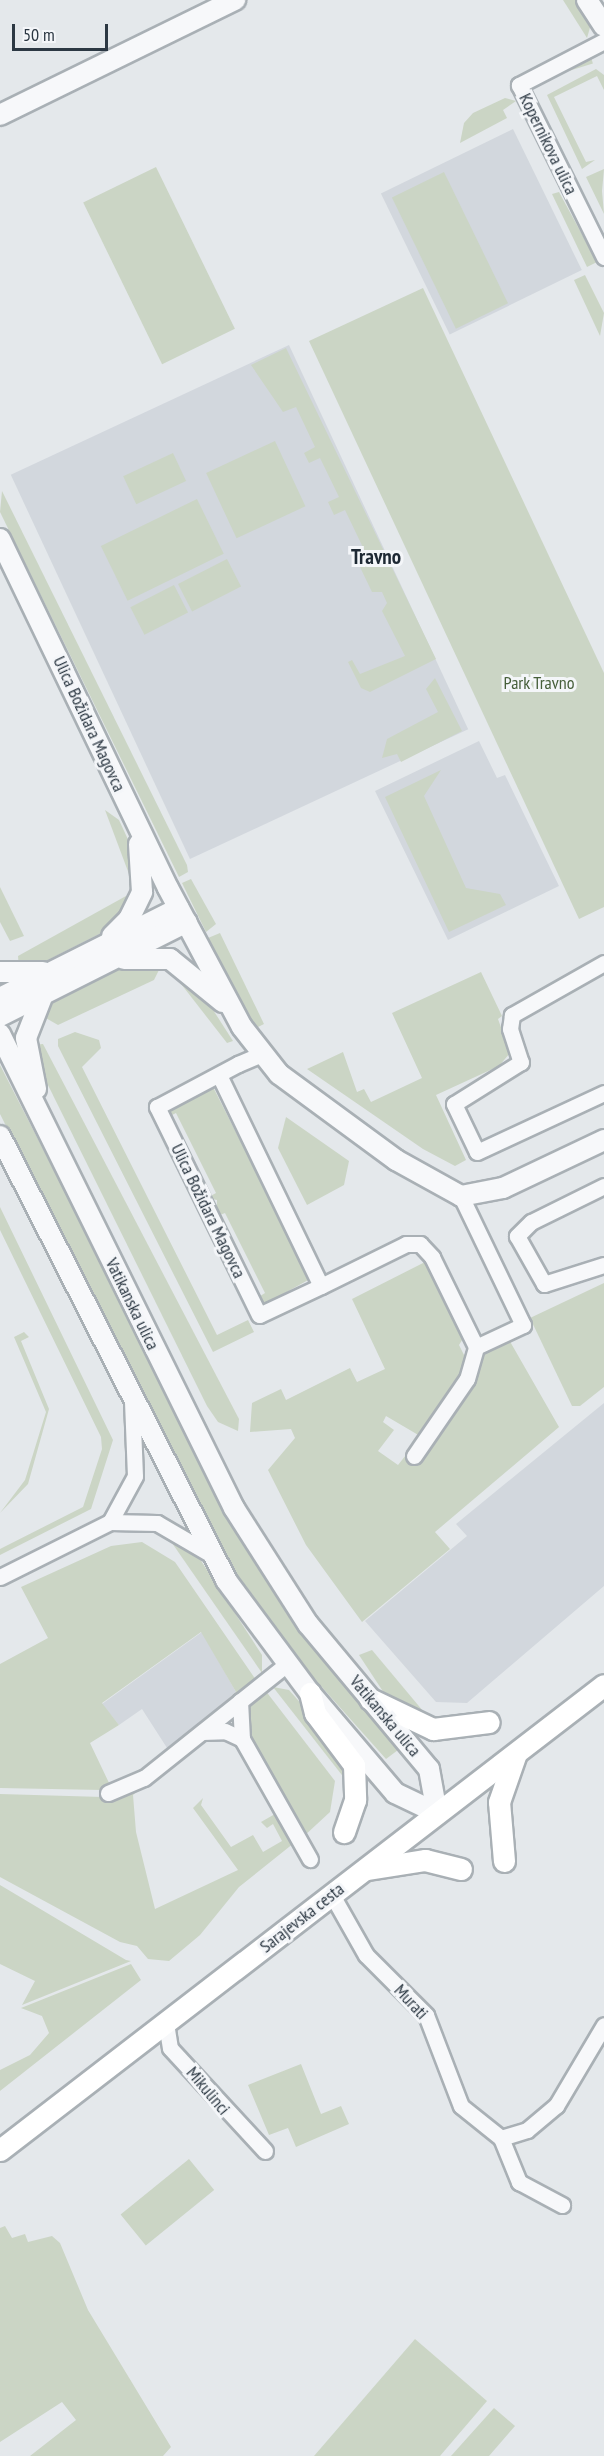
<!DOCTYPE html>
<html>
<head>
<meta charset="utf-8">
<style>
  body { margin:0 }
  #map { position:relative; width:604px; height:2456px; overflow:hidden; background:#e4e8eb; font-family:"PT Sans Narrow",sans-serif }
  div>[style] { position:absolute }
  .built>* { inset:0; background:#d2d7dd; transform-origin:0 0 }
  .green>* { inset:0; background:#cbd5c5; transform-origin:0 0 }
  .roads { filter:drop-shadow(2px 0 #a9b0b5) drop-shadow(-2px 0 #a9b0b5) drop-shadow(0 2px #a9b0b5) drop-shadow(0 -2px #a9b0b5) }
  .minor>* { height:15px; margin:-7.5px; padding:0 7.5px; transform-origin:7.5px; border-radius:7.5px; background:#f7f8fa }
  .tertiary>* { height:20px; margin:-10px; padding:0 10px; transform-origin:10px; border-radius:10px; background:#f7f8fa }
  .secondary>* { height:21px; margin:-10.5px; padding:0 10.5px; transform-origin:10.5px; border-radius:10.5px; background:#fff }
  span { translate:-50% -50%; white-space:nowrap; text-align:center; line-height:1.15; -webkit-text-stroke:6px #f4f6f9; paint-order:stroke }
  .street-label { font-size:18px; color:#2c3843 }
  .park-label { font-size:18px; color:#465f3a }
  .quarter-label { font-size:21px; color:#1e2934; font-weight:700 }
  .scale { position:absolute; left:12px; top:24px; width:96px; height:27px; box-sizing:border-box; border:3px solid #2c3843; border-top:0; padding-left:8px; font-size:18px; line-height:21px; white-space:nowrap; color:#2c3843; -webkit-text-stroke:4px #f4f6f9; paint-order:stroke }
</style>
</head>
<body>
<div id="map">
  <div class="built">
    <div style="left:513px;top:129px;width:157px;height:147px;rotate:64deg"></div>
    <div style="left:289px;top:345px;width:424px;height:307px;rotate:65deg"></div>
    <div style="clip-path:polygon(479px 741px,497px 778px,505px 775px,559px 886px,448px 940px,375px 791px)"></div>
    <div style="clip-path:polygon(604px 1403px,604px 1586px,467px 1703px,436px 1702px,365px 1621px,467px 1536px,456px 1524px)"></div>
    <div style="clip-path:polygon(202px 1632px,236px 1692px,169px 1751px,142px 1709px,119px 1725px,102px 1704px)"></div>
  </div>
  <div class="green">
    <div style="clip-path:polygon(563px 0,581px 0,591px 24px,587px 38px)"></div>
    <div style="left:590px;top:54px;width:10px;height:58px;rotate:73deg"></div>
    <div style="clip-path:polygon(596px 69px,604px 75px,604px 90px,597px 76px,554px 97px,586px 162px,595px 160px,582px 169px,547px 95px)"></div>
    <div style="clip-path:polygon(505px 98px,516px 101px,503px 110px,507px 118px,460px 143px,464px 123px,473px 113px)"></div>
    <div style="left:156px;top:167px;width:180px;height:81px;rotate:64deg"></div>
    <div style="clip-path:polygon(604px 169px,602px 191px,604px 214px,586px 177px)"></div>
    <div style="left:444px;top:172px;width:146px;height:58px;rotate:64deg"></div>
    <div style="clip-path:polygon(559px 192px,597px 262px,587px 267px,552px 194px)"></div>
    <div style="clip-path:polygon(585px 275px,604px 313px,600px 336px,574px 280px)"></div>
    <div style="clip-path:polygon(423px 288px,604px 673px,604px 907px,579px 919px,309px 341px)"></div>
    <div style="clip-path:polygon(286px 348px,436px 659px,370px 692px,361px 688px,348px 662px,352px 660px,360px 674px,405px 656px,382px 611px,387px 603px,382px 592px,372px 592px,359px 565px,369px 560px,345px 510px,334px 515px,328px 502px,339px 497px,320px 458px,309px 463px,304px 453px,315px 447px,296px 407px,283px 412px,251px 365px)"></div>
    <div style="left:275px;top:441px;width:72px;height:76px;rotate:65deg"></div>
    <div style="left:173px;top:453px;width:31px;height:55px;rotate:65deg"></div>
    <div style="clip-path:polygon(2px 491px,187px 865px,188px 872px,179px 877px,0 512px)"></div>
    <div style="left:197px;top:499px;width:61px;height:107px;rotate:64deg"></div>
    <div style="left:227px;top:559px;width:31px;height:55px;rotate:63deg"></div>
    <div style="left:174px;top:585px;width:31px;height:49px;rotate:63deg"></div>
    <div style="clip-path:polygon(435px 678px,462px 731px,401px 762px,397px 754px,382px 758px,387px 739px,438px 712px,426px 689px)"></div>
    <div style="clip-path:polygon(441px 770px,424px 796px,466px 888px,500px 894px,506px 905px,449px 932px,385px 797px)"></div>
    <div style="clip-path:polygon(105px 810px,119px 820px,131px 846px,135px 890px)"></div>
    <div style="clip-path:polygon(191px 879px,216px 924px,206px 932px,182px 883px)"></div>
    <div style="clip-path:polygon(0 887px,24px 936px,10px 941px,0 922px)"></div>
    <div style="clip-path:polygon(126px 896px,132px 900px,111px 928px,42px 963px,19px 968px,18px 956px)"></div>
    <div style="clip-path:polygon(220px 933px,264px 1024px,256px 1028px,208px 938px)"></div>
    <div style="clip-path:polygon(162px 964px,154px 980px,58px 1025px,44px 1017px,50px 1002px,120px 967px)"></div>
    <div style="clip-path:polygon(171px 971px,199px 988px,233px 1041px,227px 1043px)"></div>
    <div style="clip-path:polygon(481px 972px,502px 1016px,498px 1019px,510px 1053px,499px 1066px,436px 1095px,466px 1160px,455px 1166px,423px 1149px,307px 1069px,343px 1052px,357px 1092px,364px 1089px,371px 1102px,422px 1078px,392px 1013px)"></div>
    <div style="clip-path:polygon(75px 1032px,99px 1040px,101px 1048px,82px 1067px,217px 1335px,248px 1320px,254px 1332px,213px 1352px,58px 1046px,58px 1039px)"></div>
    <div style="clip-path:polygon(43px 1044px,239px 1419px,238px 1431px,218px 1422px,207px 1406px,43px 1075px,33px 1045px)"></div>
    <div style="clip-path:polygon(0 1065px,213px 1481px,402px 1747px,386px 1759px,279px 1639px,233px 1575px,0 1114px)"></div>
    <div style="clip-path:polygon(212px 1085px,310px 1279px,265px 1304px,257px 1298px,265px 1293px,225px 1213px,217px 1216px,217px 1200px,207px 1198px,216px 1193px,176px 1113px,168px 1117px,166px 1108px)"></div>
    <div style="clip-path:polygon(286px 1117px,349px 1161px,344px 1185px,307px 1205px,278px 1148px)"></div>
    <div style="clip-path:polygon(0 1207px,113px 1440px,91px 1509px,0 1555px,0 1549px,83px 1507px,102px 1449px,101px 1437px,0 1230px)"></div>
    <div style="clip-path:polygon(427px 1261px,464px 1337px,459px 1345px,469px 1365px,420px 1436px,386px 1416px,383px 1422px,394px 1430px,378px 1451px,398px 1465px,410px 1450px,481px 1350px,508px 1338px,559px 1427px,435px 1532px,450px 1549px,362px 1622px,306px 1545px,268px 1470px,295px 1438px,291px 1429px,250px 1432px,252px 1403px,281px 1389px,286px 1400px,350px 1368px,357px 1382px,385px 1369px,352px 1299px)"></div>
    <div style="clip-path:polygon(604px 1283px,604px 1387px,580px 1406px,572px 1406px,530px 1318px)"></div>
    <div style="clip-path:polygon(24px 1332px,29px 1337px,21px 1341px,49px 1409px,28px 1484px,0 1513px,25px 1480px,46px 1412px,14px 1337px)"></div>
    <div style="clip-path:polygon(163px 1530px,198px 1556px,262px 1655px,262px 1673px)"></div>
    <div style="clip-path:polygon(142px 1542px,175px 1562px,256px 1680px,205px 1720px,236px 1692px,201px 1632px,102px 1703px,119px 1725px,90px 1743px,110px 1785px,103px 1790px,0 1788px,0 1664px,48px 1638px,21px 1587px,111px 1546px)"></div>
    <div style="clip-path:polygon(372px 1650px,423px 1711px,426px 1716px,386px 1696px,359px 1655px)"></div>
    <div style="clip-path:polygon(273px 1687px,289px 1690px,335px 1742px,343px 1753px,345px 1779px)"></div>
    <div style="clip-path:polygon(265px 1690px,335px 1781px,330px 1812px,303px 1837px,264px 1769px,243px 1714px)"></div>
    <div style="clip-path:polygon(163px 1770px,133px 1795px,136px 1832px,155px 1909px,238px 1870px,193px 1808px,203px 1798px,201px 1805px,231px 1847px,253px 1835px,263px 1852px,282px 1841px,273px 1824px,267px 1828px,261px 1822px,275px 1814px,294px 1843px,239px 1887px,200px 1935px,169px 1961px,148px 1959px,137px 1946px,120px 1942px,0 1877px,0 1794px,103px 1797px)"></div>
    <div style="clip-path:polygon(0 1885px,126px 1960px,131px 1961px,22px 2005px,35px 1981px,0 1964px)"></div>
    <div style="clip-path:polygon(131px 1964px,141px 1980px,0 2091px,0 2070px,30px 2055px,49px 2033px,42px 2016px,21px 2008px)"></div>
    <div style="clip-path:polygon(301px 2064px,321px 2114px,341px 2106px,349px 2124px,296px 2147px,288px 2128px,269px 2135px,248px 2085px)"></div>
    <div style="left:189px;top:2159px;width:40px;height:88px;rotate:51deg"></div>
    <div style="clip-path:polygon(5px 2226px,12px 2238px,25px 2234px,28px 2242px,52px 2236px,60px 2243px,88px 2310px,171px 2447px,163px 2456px,30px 2456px,76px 2420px,62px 2402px,0 2442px,0 2228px)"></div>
    <div style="clip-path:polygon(415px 2339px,487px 2401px,440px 2456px,314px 2456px)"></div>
    <div style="clip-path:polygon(494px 2408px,515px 2426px,489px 2456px,451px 2456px)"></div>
  </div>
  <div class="roads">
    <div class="minor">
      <div style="left:604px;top:41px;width:96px;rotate:152.6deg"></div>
      <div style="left:519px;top:85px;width:192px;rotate:63.7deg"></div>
      <div style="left:604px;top:963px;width:106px;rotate:150.5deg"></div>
      <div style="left:512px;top:1015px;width:14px;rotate:98deg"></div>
      <div style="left:510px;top:1029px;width:35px;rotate:72deg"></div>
      <div style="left:521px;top:1062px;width:79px;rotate:147.9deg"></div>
      <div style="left:454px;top:1104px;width:53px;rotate:64.4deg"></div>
      <div style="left:477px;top:1152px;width:140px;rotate:-24.9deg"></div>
      <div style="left:219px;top:1075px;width:234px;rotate:64.2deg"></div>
      <div style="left:321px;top:1286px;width:68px;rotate:154.9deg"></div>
      <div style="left:259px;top:1315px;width:232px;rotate:-116.1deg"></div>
      <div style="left:157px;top:1107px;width:92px;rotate:-28deg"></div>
      <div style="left:238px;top:1064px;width:25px;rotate:-23deg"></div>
      <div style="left:604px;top:1186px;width:81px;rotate:153.7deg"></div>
      <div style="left:531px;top:1222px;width:20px;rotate:135deg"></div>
      <div style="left:517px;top:1236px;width:55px;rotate:60.6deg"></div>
      <div style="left:544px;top:1284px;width:63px;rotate:-17.6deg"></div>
      <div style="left:321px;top:1286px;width:95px;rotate:-26.3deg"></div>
      <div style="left:406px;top:1244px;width:14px"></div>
      <div style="left:420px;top:1244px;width:18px;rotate:47deg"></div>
      <div style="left:432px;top:1257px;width:100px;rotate:63.9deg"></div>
      <div style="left:476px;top:1347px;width:52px;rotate:-25.1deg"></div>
      <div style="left:523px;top:1325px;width:143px;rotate:-115.7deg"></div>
      <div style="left:414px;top:1456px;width:93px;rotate:-55.5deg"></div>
      <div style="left:467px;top:1379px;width:33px;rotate:-74deg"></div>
      <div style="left:110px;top:1522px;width:52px;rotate:-61.5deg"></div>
      <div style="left:135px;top:1476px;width:75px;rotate:-92.3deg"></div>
      <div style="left:0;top:1577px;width:123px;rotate:-26.6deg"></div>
      <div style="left:110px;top:1522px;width:47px;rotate:1.2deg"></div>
      <div style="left:157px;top:1523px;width:61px;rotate:30.3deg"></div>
      <div style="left:240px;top:1701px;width:38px;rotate:87deg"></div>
      <div style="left:242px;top:1739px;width:138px;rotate:60.5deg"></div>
      <div style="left:202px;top:1732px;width:23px;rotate:-2deg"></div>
      <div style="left:225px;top:1731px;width:19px;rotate:25deg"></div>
      <div style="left:108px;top:1793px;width:39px;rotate:-23deg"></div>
      <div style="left:144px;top:1778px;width:183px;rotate:-38.6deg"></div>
      <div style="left:332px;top:1895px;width:69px;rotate:60.5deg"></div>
      <div style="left:366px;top:1955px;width:85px;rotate:45deg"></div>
      <div style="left:426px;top:2015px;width:97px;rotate:69deg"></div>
      <div style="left:461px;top:2106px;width:51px;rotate:38.7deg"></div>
      <div style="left:501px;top:2138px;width:27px;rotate:-17deg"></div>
      <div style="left:527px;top:2130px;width:38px;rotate:-40deg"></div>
      <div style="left:556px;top:2106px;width:94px;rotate:-59.3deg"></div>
      <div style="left:166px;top:2023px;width:25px;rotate:81deg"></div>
      <div style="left:170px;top:2048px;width:140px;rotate:47.3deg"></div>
      <div style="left:501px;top:2138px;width:48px;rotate:67.8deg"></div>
      <div style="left:519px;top:2182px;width:49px;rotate:28.1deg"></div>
    </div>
    <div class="tertiary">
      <div style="left:587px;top:0;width:31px;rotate:57deg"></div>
      <div style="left:0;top:115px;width:262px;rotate:-26.1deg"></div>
      <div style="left:0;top:539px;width:387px;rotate:64.3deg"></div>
      <div style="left:168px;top:888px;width:157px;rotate:62deg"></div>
      <div style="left:242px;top:1027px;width:60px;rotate:51.8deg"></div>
      <div style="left:279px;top:1074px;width:145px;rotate:36.3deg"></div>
      <div style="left:396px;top:1160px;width:74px;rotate:29deg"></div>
      <div style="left:461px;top:1196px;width:43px;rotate:-10.8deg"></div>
      <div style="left:503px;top:1188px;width:112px;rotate:-25.4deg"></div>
      <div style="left:112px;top:936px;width:24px;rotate:-45deg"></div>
      <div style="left:129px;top:919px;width:30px;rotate:-64deg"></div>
      <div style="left:142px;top:892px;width:48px;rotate:-93.6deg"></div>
      <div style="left:124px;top:959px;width:46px"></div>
      <div style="left:170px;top:959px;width:68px;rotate:39.1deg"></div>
      <div style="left:0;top:972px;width:43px"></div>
      <div style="left:0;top:998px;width:200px;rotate:-26.7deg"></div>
      <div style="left:0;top:1016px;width:209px;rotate:-26.7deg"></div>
      <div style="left:0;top:1034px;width:529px;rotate:63.73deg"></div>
      <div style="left:234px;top:1508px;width:138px;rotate:57.5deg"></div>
      <div style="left:308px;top:1624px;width:189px;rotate:50.2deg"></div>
      <div style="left:429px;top:1769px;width:45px;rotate:79.7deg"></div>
      <div style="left:36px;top:1089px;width:52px;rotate:-101.1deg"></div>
      <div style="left:26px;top:1038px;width:44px;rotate:-68.7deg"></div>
      <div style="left:0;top:1136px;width:498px;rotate:63deg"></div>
      <div style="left:226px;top:1580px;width:141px;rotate:53.4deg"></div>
      <div style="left:310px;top:1693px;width:131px;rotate:49.6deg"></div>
      <div style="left:395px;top:1793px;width:47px;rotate:25.5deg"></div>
    </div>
    <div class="secondary">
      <div style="left:310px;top:1693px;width:21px;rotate:76deg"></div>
      <div style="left:315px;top:1713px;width:65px;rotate:53.1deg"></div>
      <div style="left:354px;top:1765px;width:35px;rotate:88deg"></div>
      <div style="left:355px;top:1800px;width:34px;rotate:109deg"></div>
      <div style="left:370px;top:1699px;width:70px;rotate:25.5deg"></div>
      <div style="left:433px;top:1729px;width:56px;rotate:-7.1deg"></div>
      <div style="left:504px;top:1861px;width:59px;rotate:-94.8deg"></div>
      <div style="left:499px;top:1802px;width:49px;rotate:-70.8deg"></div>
      <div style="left:368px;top:1869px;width:58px;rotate:-9deg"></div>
      <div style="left:425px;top:1860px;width:37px;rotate:14deg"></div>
      <div style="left:0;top:2150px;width:762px;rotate:-37.59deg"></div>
    </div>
  </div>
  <div class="street-label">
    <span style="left:548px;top:144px;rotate:64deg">Kopernikova ulica</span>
    <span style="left:89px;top:724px;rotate:65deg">Ulica Božidara Magovca</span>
    <span style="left:208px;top:1211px;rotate:64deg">Ulica Božidara Magovca</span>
    <span style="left:132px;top:1304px;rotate:64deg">Vatikanska ulica</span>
    <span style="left:385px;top:1716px;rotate:50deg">Vatikanska ulica</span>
    <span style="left:302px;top:1918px;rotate:-38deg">Sarajevska cesta</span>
    <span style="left:411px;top:2002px;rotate:47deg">Murati</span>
    <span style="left:208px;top:2091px;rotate:50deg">Mikulinci</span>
  </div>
  <div class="park-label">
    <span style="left:539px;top:683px">Park Travno</span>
  </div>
  <div class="quarter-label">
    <span style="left:376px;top:557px">Travno</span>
  </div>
  <div class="scale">50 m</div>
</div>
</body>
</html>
